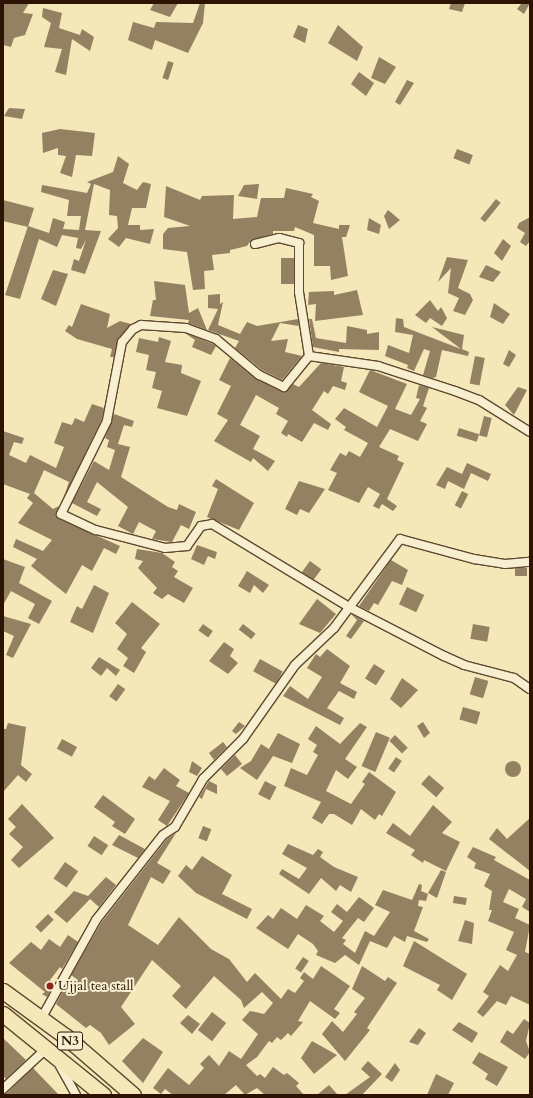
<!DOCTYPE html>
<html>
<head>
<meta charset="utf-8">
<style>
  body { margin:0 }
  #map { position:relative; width:533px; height:1098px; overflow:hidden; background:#f4e7b8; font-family:Cardo,serif }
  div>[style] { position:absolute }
  .building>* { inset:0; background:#948161; transform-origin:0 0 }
  .round { border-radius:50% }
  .roads { filter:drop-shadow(1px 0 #5e4830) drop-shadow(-1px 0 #5e4830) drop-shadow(0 1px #5e4830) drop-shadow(0 -1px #5e4830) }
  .street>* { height:8px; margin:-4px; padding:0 4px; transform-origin:4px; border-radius:4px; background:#f8efd1 }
  .highway>* { height:15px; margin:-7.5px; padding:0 7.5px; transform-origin:7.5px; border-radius:7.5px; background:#f4e7b8 }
  .dots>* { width:11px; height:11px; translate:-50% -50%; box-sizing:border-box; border:2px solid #f8efd1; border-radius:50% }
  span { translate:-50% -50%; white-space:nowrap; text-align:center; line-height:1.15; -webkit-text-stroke:4px #f8efd1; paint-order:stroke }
  .shield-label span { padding:1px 3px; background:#f8efd1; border:1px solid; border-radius:3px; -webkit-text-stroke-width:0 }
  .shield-label { font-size:13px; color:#2c1303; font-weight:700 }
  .poi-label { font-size:14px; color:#2c1303 }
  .left { translate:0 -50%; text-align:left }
  .frame { position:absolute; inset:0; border:4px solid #2c1303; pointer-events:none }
</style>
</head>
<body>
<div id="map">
  <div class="building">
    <div style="clip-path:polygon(3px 3px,29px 3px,23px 13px,33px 14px,25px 35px,14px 38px,11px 47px,3px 45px)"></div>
    <div style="clip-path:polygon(154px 3px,178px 3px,170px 17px,150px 10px)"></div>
    <div style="clip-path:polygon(200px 3px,205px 3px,203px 23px,188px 53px,155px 40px,152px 50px,128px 40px,133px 22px,154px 28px,156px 22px,193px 23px)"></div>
    <div style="clip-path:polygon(451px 3px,465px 3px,462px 12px,449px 9px)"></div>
    <div style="clip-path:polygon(522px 3px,530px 3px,524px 14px,517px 9px)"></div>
    <div style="clip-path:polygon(43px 8px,62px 13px,59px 28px,80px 35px,82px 29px,94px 37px,90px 51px,72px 39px,66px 75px,55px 72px,62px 49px,44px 47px,51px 23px,42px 17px)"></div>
    <div style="clip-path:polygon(298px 25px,308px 29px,305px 43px,293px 37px)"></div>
    <div style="clip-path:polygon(338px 25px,363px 47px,357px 61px,328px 43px)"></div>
    <div style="clip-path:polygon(379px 57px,396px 67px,385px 84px,371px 78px)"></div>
    <div style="left:168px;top:61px;width:6px;height:18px;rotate:18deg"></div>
    <div style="clip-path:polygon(359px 72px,374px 83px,366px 96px,351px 84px)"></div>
    <div style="clip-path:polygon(407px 80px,414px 83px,400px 105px,395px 102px)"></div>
    <div style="clip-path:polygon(9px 108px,25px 109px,22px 119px,4px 116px)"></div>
    <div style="clip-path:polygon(60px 129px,95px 133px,92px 156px,76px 155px,72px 177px,60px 173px,66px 156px,58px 155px,58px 148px,43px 153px,42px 133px)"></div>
    <div style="left:457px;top:149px;width:17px;height:10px;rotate:21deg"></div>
    <div style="clip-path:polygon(118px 156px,129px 164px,123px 183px,137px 190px,143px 182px,151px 184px,146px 208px,132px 208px,128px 225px,140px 225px,140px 230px,154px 229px,150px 244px,126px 238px,119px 247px,108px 239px,118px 228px,117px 216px,109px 215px,110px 190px,94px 184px,85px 230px,101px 231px,85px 274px,71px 270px,74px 259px,79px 261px,86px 240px,81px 249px,76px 248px,78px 238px,62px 235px,57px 247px,39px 239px,20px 299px,5px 295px,28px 226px,49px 233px,53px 218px,65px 222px,63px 229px,79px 230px,81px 216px,67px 216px,69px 200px,41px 192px,42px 185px,87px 193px,91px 184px,87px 182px,113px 172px)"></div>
    <div style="clip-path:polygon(259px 184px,257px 199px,238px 196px,244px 185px)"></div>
    <div style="clip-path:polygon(166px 186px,200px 200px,202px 196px,234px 195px,233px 219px,257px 217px,261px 198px,284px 198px,286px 188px,313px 194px,311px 197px,319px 201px,313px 223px,339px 229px,339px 225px,350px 225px,346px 237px,342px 237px,348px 276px,331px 280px,330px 266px,314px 266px,314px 235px,295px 227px,294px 231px,273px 231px,273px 234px,251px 240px,247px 246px,230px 250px,230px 253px,212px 255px,214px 270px,204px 271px,205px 289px,193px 290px,187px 252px,163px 249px,163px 234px,168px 228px,190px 226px,164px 217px)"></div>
    <div style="left:496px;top:199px;width:6px;height:25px;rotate:39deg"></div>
    <div style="clip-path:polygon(3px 200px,34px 208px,28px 227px,3px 221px)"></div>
    <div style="clip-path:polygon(388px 210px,400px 220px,389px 229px,384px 216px)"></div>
    <div style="clip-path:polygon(530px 217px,530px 241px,526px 246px,520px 242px,525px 233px,517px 228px,519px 223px)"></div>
    <div style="clip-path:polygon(369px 218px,381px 225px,379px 234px,367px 230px)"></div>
    <div style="clip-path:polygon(503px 239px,511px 246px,502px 261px,494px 253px)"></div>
    <div style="clip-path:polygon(447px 257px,468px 260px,458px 288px,470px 294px,473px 300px,465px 315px,453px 311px,459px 298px,448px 293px,451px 268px,438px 282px)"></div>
    <div style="left:281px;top:258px;width:13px;height:26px"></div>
    <div style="clip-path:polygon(486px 265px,501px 272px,493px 282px,479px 277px)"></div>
    <div style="clip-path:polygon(53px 270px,68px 274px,56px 306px,41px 299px)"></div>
    <div style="clip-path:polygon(154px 281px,185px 285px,189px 313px,198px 308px,207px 330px,188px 323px,189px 320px,150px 316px,153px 300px,156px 300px)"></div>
    <div style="clip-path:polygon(357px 290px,363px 315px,315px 321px,316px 304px,308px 305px,309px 292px,334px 291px,334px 295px)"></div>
    <div style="clip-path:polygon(220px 294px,220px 304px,223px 302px,218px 325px,240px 334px,247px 322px,257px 326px,298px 319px,299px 326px,280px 323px,271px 341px,288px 339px,285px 352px,302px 356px,282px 380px,262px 370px,235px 348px,239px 341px,208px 330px,218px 309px,208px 308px,208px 295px)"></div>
    <div style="clip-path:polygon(430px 300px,438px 311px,441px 307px,447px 318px,442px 326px,430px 318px,426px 323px,415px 315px)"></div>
    <div style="clip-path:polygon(494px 303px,510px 314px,503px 324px,490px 317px)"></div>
    <div style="clip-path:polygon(81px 304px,110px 314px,107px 328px,120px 321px,131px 324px,118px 339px,114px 357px,110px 357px,112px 349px,77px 339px,65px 331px,69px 325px,72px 327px)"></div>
    <div style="clip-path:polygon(396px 318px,403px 319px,404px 327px,461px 349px,432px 327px,464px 335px,462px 349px,469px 352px,468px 356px,442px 350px,436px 377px,432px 378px,423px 375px,430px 351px,424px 349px,414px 371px,407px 368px,408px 365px,385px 356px,388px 345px,409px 353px,413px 335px,395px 332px)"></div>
    <div style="clip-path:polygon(309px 319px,312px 319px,316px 338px,346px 343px,347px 326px,367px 330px,367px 334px,379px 332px,379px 350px,339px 349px,339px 352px,313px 347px)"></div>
    <div style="clip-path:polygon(185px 333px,213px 344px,216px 346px,211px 355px,192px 347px,195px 340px)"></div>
    <div style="clip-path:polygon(159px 337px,171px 341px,165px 362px,182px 365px,181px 373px,201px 381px,187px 416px,157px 408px,162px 391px,152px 388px,156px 372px,146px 370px,149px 355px,136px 352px,139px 338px,158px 342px)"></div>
    <div style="clip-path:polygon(509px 350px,516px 355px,509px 367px,503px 364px)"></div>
    <div style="left:475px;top:356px;width:10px;height:28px;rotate:11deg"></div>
    <div style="clip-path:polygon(230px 358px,256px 379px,284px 392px,293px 384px,299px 387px,321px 363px,344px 367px,341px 381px,347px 383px,345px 390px,333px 386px,328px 394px,324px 391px,312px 410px,331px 424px,328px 430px,314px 423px,302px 442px,288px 434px,287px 437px,281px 433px,288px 421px,276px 414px,279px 408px,256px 395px,240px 425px,260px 436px,253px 449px,275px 461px,268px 471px,253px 458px,251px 462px,214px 441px,228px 420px,217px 414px,231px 386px,219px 380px)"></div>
    <div style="clip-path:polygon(370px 370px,407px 384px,395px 409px,411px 415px,420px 399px,416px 398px,419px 385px,429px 388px,423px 406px,427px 408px,420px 421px,427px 424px,418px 441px,390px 429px,379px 447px,399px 456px,397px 460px,404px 463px,387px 499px,397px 506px,393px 511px,382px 504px,379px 509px,373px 506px,380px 494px,368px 487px,359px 503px,328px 490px,337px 473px,330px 470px,340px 453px,346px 456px,349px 451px,360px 457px,368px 443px,344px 430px,346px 427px,335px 419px,344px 408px,377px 427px,388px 406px,359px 392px)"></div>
    <div style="clip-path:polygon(518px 387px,527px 390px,514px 415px,505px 405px)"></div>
    <div style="clip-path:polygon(92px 404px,104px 408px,102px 419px,63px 499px,69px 482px,44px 470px,34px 493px,53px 509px,59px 506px,56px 514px,59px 519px,120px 546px,116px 554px,104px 548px,92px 571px,82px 565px,66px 594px,31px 566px,37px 559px,13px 547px,16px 539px,43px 551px,52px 540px,18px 523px,33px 503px,27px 498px,30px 494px,3px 484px,3px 431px,24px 438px,22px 444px,14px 442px,9px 455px,26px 463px,30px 455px,56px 468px,64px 447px,54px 443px,62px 422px,72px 425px,75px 418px,84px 422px)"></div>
    <div style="clip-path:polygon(114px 414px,134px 421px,132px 427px,124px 425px,118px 444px,130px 447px,121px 477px,168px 507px,177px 510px,179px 504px,196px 512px,189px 529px,181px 525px,172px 542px,152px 539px,156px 531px,139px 522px,133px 534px,118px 526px,128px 507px,97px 482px,87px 502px,101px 509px,97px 516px,72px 503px,94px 461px,109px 470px,115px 450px,107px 447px,109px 440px,105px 438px)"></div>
    <div style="left:484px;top:416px;width:8px;height:20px;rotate:14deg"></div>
    <div style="left:459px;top:428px;width:21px;height:8px;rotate:17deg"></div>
    <div style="clip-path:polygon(467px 463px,491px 474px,488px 481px,471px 473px,464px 489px,448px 481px,445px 489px,436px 485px,447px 467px,462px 474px)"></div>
    <div style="clip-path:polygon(216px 479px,254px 503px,239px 530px,207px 517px,218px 489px,212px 486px)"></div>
    <div style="clip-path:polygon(299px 481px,325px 489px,309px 513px,300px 509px,297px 515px,285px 509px)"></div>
    <div style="left:462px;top:491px;width:7px;height:16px;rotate:27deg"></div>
    <div style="clip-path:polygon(197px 545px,217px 552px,215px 559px,208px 556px,204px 565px,191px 559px)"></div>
    <div style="clip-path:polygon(137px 549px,162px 553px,175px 562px,172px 567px,178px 571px,174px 577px,193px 588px,184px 603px,168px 594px,162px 599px,153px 593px,157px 588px,138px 568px,143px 561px,135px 559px)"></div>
    <div style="clip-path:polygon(3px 559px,25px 567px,19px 583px,52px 601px,39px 624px,28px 618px,35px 604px,11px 591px,3px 605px)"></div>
    <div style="clip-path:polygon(391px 560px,408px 570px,402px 585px,392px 581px,378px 605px,374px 603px,369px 611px,359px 606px)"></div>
    <div style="left:310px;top:561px;width:14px;height:14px;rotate:36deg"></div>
    <div style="left:527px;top:568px;width:8px;height:12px;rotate:90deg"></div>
    <div style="clip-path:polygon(247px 571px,269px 585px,263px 593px,254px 585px,250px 593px,238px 586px)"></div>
    <div style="clip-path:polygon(94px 585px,109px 593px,93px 633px,70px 622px,77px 606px,82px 609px)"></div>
    <div style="left:407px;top:587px;width:19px;height:19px;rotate:25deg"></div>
    <div style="clip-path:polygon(317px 599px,336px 614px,320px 633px,299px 624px)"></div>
    <div style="clip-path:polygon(132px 602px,160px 624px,141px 648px,146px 652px,134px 673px,123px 666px,128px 658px,117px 649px,127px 634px,115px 623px)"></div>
    <div style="clip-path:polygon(351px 614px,364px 621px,351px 639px,346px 636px,357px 620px)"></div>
    <div style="clip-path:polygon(3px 616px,31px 624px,13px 658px,6px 655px,14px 636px,3px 631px)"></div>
    <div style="left:203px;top:624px;width:12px;height:8px;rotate:35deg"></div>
    <div style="left:243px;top:624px;width:16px;height:7px;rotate:38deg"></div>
    <div style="left:473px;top:624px;width:17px;height:15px;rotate:10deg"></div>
    <div style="clip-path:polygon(224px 642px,234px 649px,230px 656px,238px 663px,228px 674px,209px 661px)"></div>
    <div style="clip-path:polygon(327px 649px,350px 666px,340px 683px,357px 692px,354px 699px,339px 691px,327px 708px,344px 718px,340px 725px,283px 696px,290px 686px,308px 699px,322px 677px,307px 668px,316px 654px,320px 657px)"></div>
    <div style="clip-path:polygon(99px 657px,120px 670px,116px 676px,107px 668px,101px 676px,91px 668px)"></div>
    <div style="left:260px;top:659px;width:26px;height:14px;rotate:29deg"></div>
    <div style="left:374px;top:664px;width:13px;height:17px;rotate:32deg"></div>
    <div style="left:475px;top:677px;width:14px;height:18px;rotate:17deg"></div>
    <div style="clip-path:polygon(402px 678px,418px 690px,401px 708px,390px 699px)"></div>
    <div style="left:118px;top:684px;width:9px;height:15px;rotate:36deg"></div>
    <div style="left:463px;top:707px;width:18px;height:13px;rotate:16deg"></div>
    <div style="clip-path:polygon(239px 722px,245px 726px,236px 734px,232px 731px)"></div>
    <div style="clip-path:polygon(423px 722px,430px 733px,424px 738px,417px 726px)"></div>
    <div style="clip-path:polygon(8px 723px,26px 727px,21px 765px,32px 774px,26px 782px,18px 775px,3px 792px,3px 729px,6px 729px)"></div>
    <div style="clip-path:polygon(360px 723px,367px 727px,345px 759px,357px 767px,348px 779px,336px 770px,326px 791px,351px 804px,365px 784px,362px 782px,369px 772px,396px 792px,382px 816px,379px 814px,375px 820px,361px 809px,352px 825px,334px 814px,329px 814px,322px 824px,312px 818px,321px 802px,284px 786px,291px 768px,307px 775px,318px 755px,313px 752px,317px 745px,308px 739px,316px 726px,340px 744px)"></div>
    <div style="left:376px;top:732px;width:15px;height:37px;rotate:23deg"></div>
    <div style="clip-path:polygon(278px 733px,300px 744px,292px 763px,273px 756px,257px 780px,240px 768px,251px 761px,261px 744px,269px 749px)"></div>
    <div style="left:395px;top:735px;width:18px;height:8px;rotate:45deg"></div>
    <div style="left:62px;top:739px;width:17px;height:11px;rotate:28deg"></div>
    <div style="clip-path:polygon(223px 742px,227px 747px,214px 760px,209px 753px)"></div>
    <div style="clip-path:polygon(235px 755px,242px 764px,227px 776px,221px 769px)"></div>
    <div style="left:396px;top:757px;width:7px;height:14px;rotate:34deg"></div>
    <div class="round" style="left:505px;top:761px;width:16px;height:16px"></div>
    <div style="clip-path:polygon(192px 761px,202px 768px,197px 776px,189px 772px)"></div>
    <div style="clip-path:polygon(164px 768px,180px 780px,176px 786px,189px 793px,167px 826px,158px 820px,170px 801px,142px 787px,149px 776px,155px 780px)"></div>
    <div style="left:429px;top:775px;width:20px;height:12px;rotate:41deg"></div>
    <div style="clip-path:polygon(209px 781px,217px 785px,217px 794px,206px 789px,202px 799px,199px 797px)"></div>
    <div style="left:265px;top:781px;width:13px;height:15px;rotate:27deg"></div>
    <div style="clip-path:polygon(103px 795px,135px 819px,125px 834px,112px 826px,115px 822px,94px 807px)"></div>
    <div style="clip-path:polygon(22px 804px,54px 838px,19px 868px,11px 860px,23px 847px,9px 834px,16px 827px,8px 819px)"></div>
    <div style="clip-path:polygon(433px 805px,452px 822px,442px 833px,460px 842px,446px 871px,424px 860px,423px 863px,411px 855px,415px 850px,386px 833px,393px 823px,410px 836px)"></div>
    <div style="clip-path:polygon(530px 818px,530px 871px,489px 839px,497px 828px,507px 839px)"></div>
    <div style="left:203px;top:826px;width:9px;height:13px;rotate:21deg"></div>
    <div style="clip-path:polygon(176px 833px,157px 863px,171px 871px,163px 884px,151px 877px,128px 925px,158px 945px,179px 917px,211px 949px,229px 959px,247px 982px,255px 973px,281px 999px,288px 989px,295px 993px,304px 981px,300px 978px,304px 972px,313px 979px,321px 966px,350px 986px,334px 1009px,340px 1013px,335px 1019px,310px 1001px,298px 1021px,303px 1022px,291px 1036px,288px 1033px,281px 1040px,277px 1037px,272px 1043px,269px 1041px,257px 1057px,246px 1065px,257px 1076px,260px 1074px,265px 1078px,273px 1067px,284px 1075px,287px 1073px,299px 1083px,296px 1086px,304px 1095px,265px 1095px,257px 1088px,245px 1095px,236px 1085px,224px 1095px,173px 1095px,165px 1089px,161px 1094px,153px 1088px,168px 1068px,189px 1085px,204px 1068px,200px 1064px,209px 1055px,219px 1066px,229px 1051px,241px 1059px,258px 1034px,242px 1020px,250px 1011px,264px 1014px,273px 1003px,262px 992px,244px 1008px,241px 1000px,214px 976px,186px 1009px,172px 996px,181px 986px,152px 960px,121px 1007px,135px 1024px,109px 1045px,101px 1033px,90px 1025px,86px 1028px,56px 1004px,64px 989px,69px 993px,78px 980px,71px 975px,101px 923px,167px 839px)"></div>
    <div style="clip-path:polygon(119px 835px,145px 849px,138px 858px,112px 845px)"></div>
    <div style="left:94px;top:836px;width:17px;height:12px;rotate:33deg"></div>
    <div style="clip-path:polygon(288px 844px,313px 855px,318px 849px,323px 852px,320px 857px,334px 867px,358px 877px,351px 892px,340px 885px,336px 891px,321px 878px,309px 894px,279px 874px,282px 869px,299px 879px,307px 868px,282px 854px)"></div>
    <div style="clip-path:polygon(473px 847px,496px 857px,494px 860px,530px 880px,530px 912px,522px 907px,526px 899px,509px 889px,503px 902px,519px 909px,515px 918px,530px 925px,525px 952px,530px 954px,530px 1005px,511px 996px,506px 1005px,497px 1001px,483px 1017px,477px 1012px,489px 996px,483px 992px,500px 965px,508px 971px,517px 955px,506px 950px,514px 932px,488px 921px,492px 910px,489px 910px,492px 891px,484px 886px,490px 874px,474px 868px,476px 863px,467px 857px)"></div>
    <div style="clip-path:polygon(202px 856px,232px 875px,222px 894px,252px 909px,247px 919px,196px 893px,178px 876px,186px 865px,192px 870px)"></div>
    <div style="left:65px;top:862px;width:16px;height:20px;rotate:35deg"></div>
    <div style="clip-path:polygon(441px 870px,446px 872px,437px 898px,428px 893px)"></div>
    <div style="clip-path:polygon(106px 877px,116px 885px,99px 907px,90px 899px,67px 923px,54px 912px,74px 891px,88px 896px)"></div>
    <div style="clip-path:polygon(419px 884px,422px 885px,421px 891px,428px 894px,426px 901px,419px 900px,418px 906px,423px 907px,414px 931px,429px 939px,427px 942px,407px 936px,405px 942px,394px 936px,387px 948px,370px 941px,359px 965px,345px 955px,335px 963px,316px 955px,318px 951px,313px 944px,298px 934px,288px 949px,256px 928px,268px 915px,273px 919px,281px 908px,297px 919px,306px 905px,324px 916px,320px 921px,334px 932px,343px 921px,331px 912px,337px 904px,347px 912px,359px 897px,374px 908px,364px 922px,358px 918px,342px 938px,346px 940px,343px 944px,355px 953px,365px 931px,374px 936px,390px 912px,375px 905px,383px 890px,412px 900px)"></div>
    <div style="left:454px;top:896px;width:13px;height:7px;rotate:9deg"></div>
    <div style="left:48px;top:914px;width:8px;height:18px;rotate:45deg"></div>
    <div style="clip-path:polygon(465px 920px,474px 923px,472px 944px,458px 941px)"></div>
    <div style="clip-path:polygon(68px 935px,78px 942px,62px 969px,60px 967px,50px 980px,55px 983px,47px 997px,42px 994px,45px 992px,9px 963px,31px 942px,41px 950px,49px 939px,60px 947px)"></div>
    <div style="clip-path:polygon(414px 941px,467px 974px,452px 1000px,437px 990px,440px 985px,403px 966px)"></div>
    <div style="left:303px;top:957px;width:7px;height:14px;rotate:34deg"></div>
    <div style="clip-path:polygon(362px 966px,385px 981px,388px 977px,397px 983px,367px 1028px,370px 1030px,345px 1061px,322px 1034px,332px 1021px,343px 1032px,357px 1014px,354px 1012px,365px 998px,352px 989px)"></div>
    <div style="left:212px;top:1012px;width:18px;height:23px;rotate:38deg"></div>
    <div style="clip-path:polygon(188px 1015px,200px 1024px,192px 1034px,180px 1023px)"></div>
    <div style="clip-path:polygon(524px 1019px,530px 1023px,526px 1041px,530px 1052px,525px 1059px,500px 1042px,507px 1030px,513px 1034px)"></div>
    <div style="clip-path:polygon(459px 1022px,478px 1033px,472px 1043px,452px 1030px)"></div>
    <div style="clip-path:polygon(419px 1028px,426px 1033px,418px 1045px,409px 1042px)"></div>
    <div style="clip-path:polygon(3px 1038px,26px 1060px,6px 1079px,3px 1076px)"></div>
    <div style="clip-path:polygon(143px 1038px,163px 1052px,143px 1083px,122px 1061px)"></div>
    <div style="clip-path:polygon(312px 1041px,337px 1055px,314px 1074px,301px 1058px)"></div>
    <div style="clip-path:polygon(479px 1052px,508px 1067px,497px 1086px,485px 1079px,488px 1074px,472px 1063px)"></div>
    <div style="clip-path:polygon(368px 1061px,382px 1074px,362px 1095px,345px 1095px,370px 1077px,361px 1069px)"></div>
    <div style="clip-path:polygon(395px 1063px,400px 1070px,392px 1082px,385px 1077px)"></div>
    <div style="clip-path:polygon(33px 1068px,59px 1095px,3px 1095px,7px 1093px)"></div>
    <div style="clip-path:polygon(436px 1074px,454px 1083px,448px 1095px,427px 1095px)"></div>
    <div style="clip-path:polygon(329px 1085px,338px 1095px,317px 1095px)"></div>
  </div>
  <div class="roads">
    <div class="street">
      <div style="left:255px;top:244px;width:25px;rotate:-14deg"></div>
      <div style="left:279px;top:238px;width:21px;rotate:14deg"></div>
      <div style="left:299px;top:243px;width:49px;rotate:90deg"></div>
      <div style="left:299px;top:292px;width:65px;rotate:81.1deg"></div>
      <div style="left:309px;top:356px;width:40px;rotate:129deg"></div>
      <div style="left:284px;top:387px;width:28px;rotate:-154deg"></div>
      <div style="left:259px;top:375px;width:56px;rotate:-140.1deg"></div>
      <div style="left:216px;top:339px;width:32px;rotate:-160deg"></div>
      <div style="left:186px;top:328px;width:45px;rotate:-176.2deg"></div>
      <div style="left:141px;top:325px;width:9px;rotate:153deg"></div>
      <div style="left:133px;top:329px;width:17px;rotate:130deg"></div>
      <div style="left:122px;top:342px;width:80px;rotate:100.8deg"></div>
      <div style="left:107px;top:421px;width:104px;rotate:116.3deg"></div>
      <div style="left:61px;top:514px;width:38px;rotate:25deg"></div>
      <div style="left:96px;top:530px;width:71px;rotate:14.6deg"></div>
      <div style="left:165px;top:548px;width:22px;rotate:-5deg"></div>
      <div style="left:187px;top:546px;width:24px;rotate:-55deg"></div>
      <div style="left:201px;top:526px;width:11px;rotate:-10deg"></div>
      <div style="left:212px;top:524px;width:160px;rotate:31.2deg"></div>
      <div style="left:349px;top:607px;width:107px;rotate:27.3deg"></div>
      <div style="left:444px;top:656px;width:22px;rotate:24deg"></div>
      <div style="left:464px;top:665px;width:52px;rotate:14.6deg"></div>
      <div style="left:514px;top:678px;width:19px;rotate:35deg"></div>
      <div style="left:309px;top:356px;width:70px;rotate:8.2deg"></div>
      <div style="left:378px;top:366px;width:81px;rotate:18deg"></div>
      <div style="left:455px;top:391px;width:26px;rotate:21deg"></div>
      <div style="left:479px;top:400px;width:60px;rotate:32.1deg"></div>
      <div style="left:41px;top:1019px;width:113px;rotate:-60.9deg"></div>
      <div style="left:96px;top:920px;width:108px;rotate:-51.8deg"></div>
      <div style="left:163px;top:835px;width:14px;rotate:-34deg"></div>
      <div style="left:175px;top:827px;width:56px;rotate:-59.7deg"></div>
      <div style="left:203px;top:779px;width:57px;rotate:-45deg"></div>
      <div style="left:243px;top:739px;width:90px;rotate:-54.9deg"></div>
      <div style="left:295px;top:665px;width:54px;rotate:-43.5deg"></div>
      <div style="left:334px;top:628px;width:111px;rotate:-53.4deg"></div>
      <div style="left:400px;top:539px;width:77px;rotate:15.1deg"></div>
      <div style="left:474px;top:559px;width:31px;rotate:9deg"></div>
      <div style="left:505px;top:564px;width:25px;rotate:-5deg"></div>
      <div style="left:60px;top:1066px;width:33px;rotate:61deg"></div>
      <div style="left:3px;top:1089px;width:62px;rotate:-43deg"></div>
    </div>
    <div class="highway">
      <div style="left:3px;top:991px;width:77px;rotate:36deg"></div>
      <div style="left:65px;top:1036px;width:90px;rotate:40.9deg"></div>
      <div style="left:3px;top:1014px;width:129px;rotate:39deg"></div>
    </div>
  </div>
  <div class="dots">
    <div style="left:50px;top:986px;background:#8f2418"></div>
  </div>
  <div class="shield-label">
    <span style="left:70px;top:1041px">N3</span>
  </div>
  <div class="poi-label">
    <span class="left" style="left:58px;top:986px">Ujjal tea stall</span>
  </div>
  <div class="frame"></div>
</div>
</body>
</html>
